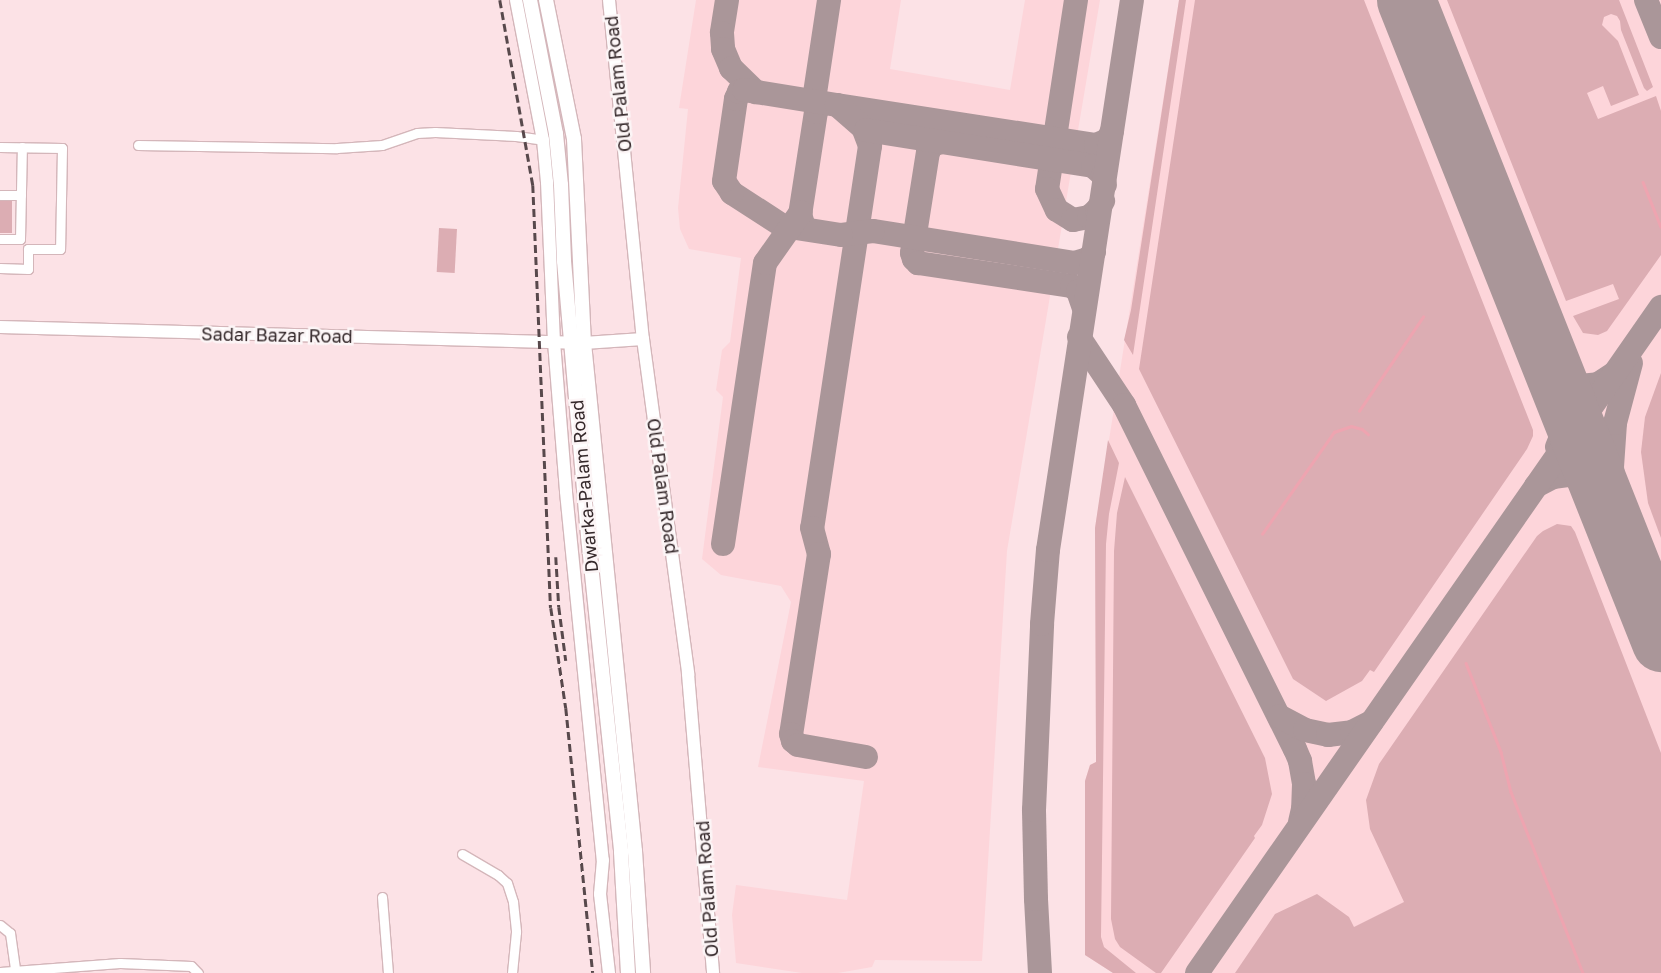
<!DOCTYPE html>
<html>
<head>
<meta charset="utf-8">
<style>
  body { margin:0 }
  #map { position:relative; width:1661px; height:973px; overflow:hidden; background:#fce2e6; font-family:"Golos Text",sans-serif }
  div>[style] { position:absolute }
  .built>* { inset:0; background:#fdd5da }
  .green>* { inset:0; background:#dcadb3; transform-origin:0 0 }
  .stream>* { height:2.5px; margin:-1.25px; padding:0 1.25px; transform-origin:1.25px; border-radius:1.25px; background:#eea4b0 }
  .taxiway>* { height:24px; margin:-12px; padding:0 12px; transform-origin:12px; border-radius:12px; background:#aa9699 }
  .runway>* { height:59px; margin:-29.5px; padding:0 29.5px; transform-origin:29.5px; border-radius:29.5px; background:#aa9699 }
  .roads { filter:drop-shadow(1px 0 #d4b6ba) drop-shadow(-1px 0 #d4b6ba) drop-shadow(0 1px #d4b6ba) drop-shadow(0 -1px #d4b6ba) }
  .street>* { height:9px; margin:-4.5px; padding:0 4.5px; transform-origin:4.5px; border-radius:4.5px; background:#fff }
  .secondary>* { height:12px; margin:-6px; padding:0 6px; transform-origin:6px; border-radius:6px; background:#fff }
  .primary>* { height:14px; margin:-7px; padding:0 7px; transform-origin:7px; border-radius:7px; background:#fff }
  .rail>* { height:2.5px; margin-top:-1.25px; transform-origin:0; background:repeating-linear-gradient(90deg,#58494c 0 8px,transparent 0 12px) }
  span { translate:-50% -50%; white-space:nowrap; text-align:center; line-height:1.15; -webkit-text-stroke:5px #fcf5f6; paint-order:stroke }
  .street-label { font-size:18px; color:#35292b }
</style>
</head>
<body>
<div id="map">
  <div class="built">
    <div style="clip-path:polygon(696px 0,901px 0,890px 69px,1010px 90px,1025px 0,1100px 0,1007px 551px,982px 961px,875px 960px,872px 967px,838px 973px,802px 973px,736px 963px,732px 915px,736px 885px,847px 900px,864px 781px,758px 767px,791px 602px,781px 586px,721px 575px,702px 559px,723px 397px,716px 390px,722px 350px,730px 342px,741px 258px,689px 249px,680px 229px,678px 208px,688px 109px,679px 108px)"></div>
    <div style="clip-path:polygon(1179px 0,1661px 0,1661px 973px,1113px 973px,1085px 955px,1085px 781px,1090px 765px,1096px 762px,1095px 528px)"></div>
  </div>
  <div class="green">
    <div style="clip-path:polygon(1179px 0,1186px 0,1133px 355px,1124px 340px,1131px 310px)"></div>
    <div style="clip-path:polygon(1195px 0,1364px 0,1533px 430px,1533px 436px,1527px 449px,1374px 672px,1370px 670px,1362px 681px,1326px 701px,1293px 679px,1139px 369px)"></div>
    <div style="clip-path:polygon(1447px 0,1619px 0,1653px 87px,1647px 91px,1644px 88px,1621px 30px,1620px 21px,1617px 16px,1611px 14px,1604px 17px,1602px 25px,1618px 41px,1639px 95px,1611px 106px,1603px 86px,1587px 93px,1598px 119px,1656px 96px,1661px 111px,1661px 255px,1607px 331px,1598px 335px,1583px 333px,1573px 316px,1619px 299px,1613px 284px,1566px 301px)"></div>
    <div style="left:0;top:201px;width:12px;height:32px"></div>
    <div style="left:439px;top:228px;width:18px;height:44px;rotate:3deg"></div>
    <div style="clip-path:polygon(1661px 373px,1661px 538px,1648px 503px,1641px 452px,1645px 417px)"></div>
    <div style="clip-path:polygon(1108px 440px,1119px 463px,1109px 514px,1106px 544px,1101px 937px,1104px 947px,1136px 973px,1113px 973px,1085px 955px,1085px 781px,1090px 765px,1096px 762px,1095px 528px)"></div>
    <div style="clip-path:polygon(1125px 477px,1265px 758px,1272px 794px,1262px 825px,1254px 836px,1255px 838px,1161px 973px,1156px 973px,1120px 947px,1115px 939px,1111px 919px,1114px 551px,1117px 513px)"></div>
    <div style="clip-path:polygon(1557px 524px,1571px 526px,1575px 532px,1661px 753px,1661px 973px,1235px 973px,1275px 914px,1317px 894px,1349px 917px,1354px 927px,1404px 902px,1370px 829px,1366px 800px,1379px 764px,1537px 536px,1543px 531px)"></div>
  </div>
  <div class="stream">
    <div style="left:1643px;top:182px;width:48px;rotate:68.2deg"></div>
    <div style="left:1359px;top:411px;width:114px;rotate:-55.8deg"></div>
    <div style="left:1262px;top:534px;width:125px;rotate:-54.8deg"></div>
    <div style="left:1334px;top:432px;width:18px;rotate:-19deg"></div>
    <div style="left:1351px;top:426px;width:11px;rotate:15deg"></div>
    <div style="left:1362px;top:429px;width:8px;rotate:40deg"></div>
    <div style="left:1466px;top:663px;width:96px;rotate:68.5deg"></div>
    <div style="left:1501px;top:752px;width:41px;rotate:76deg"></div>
    <div style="left:1511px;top:792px;width:195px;rotate:68.3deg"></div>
  </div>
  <div class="taxiway">
    <div style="left:727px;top:0;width:33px;rotate:99deg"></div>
    <div style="left:722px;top:33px;width:16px;rotate:86deg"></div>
    <div style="left:723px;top:49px;width:21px;rotate:67deg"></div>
    <div style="left:731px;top:68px;width:35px;rotate:44deg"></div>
    <div style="left:1076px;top:0;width:191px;rotate:98.7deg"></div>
    <div style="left:1047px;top:189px;width:23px;rotate:65deg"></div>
    <div style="left:1057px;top:210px;width:19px;rotate:32deg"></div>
    <div style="left:1073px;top:220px;width:16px;rotate:-11deg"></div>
    <div style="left:1089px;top:217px;width:11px;rotate:-41deg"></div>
    <div style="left:1097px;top:210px;width:11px;rotate:-56deg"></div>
    <div style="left:1646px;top:0;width:40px;rotate:68deg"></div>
    <div style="left:837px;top:105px;width:262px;rotate:8.8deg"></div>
    <div style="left:1096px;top:145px;width:13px;rotate:-23deg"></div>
    <div style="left:1108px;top:140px;width:10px;rotate:-66deg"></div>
    <div style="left:864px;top:130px;width:17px;rotate:69deg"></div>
    <div style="left:870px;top:146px;width:386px;rotate:98.6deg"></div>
    <div style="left:812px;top:528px;width:27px;rotate:75deg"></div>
    <div style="left:819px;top:554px;width:182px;rotate:98.8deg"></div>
    <div style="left:791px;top:734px;width:7px;rotate:74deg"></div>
    <div style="left:793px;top:741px;width:6px;rotate:39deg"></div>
    <div style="left:798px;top:745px;width:69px;rotate:10deg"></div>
    <div style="left:941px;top:142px;width:9px;rotate:162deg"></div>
    <div style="left:932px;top:145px;width:8px;rotate:120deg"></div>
    <div style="left:928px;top:152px;width:102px;rotate:99deg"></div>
    <div style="left:912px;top:253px;width:6px;rotate:72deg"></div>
    <div style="left:914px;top:259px;width:6px;rotate:45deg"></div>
    <div style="left:918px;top:263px;width:156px;rotate:8.5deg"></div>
    <div style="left:1072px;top:286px;width:8px;rotate:40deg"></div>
    <div style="left:1078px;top:291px;width:18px;rotate:71deg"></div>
    <div style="left:804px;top:227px;width:13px;rotate:-108deg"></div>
    <div style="left:800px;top:215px;width:104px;rotate:-81.2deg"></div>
    <div style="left:816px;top:112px;width:19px;rotate:-93deg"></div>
    <div style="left:815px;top:93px;width:94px;rotate:-81.4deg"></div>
    <div style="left:1094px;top:252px;width:9px;rotate:131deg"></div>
    <div style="left:1088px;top:259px;width:14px;rotate:163deg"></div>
    <div style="left:1075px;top:263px;width:205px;rotate:-171deg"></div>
    <div style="left:873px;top:231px;width:32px;rotate:173deg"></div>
    <div style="left:841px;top:235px;width:59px;rotate:-171.2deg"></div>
    <div style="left:783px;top:226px;width:61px;rotate:-147.1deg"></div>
    <div style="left:732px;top:193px;width:14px;rotate:-124deg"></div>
    <div style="left:724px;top:181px;width:83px;rotate:-81.7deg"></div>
    <div style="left:736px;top:99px;width:8px;rotate:-67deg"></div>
    <div style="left:739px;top:92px;width:5px;rotate:-22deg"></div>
    <div style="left:744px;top:90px;width:94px;rotate:9.2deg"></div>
    <div style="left:837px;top:105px;width:38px;rotate:41deg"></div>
    <div style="left:866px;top:130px;width:230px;rotate:9deg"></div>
    <div style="left:1093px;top:166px;width:13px;rotate:42deg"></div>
    <div style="left:1103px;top:175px;width:10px;rotate:79deg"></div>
    <div style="left:1079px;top:337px;width:82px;rotate:56.5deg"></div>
    <div style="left:1124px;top:405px;width:384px;rotate:63.6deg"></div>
    <div style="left:1295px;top:749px;width:13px;rotate:67deg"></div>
    <div style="left:1300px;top:761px;width:23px;rotate:80deg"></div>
    <div style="left:1304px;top:784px;width:25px;rotate:92deg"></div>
    <div style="left:1303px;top:809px;width:13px;rotate:103deg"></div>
    <div style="left:1549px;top:361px;width:22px;rotate:51deg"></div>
    <div style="left:1563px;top:378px;width:19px;rotate:25deg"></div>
    <div style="left:1580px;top:386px;width:18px;rotate:-6deg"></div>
    <div style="left:1598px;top:384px;width:20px;rotate:-33deg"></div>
    <div style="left:1557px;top:447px;width:16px;rotate:-68deg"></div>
    <div style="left:1563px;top:432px;width:16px;rotate:-83deg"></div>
    <div style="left:1565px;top:416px;width:33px;rotate:-102deg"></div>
    <div style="left:1536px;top:486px;width:19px;rotate:-28deg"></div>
    <div style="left:1553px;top:477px;width:17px;rotate:-7deg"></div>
    <div style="left:1570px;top:475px;width:19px;rotate:21deg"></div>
    <div style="left:1588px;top:482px;width:21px;rotate:43deg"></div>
    <div style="left:723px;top:544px;width:284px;rotate:-81.5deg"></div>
    <div style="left:765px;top:263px;width:62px;rotate:-54.8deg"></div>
    <div style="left:1626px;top:552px;width:42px;rotate:-103.7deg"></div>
    <div style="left:1616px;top:511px;width:44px;rotate:-95.2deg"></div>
    <div style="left:1612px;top:467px;width:44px;rotate:-86.1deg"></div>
    <div style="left:1615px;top:423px;width:62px;rotate:-75.1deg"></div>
    <div style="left:1279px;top:716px;width:30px;rotate:28deg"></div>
    <div style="left:1305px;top:730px;width:24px;rotate:12deg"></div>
    <div style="left:1328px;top:735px;width:24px;rotate:-7deg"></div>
    <div style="left:1352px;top:732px;width:22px;rotate:-27deg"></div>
    <div style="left:1040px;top:973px;width:74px;rotate:-93.1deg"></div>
    <div style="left:1036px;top:899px;width:89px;rotate:-91.3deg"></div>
    <div style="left:1034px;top:810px;width:186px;rotate:-87.5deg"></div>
    <div style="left:1042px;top:624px;width:74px;rotate:-85.4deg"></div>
    <div style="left:1048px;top:550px;width:556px;rotate:-81.32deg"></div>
    <div style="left:1197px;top:973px;width:812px;rotate:-55.14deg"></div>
  </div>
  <div class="runway">
    <div style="left:1406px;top:0;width:691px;rotate:68.34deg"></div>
  </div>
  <div class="roads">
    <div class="street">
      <div style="left:138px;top:145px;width:199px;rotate:0.9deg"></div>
      <div style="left:337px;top:148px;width:45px;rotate:-3.8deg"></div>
      <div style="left:382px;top:145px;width:37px;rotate:-19deg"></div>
      <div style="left:417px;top:133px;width:18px;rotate:-3deg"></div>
      <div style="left:435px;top:132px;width:81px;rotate:2.8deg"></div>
      <div style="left:516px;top:136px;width:27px;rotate:8deg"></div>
      <div style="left:0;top:147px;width:62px;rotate:0.9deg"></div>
      <div style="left:62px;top:148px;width:101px;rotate:91.1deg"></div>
      <div style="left:60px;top:249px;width:32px;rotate:180deg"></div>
      <div style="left:28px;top:249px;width:20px;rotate:90deg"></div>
      <div style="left:28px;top:269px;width:28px;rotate:-178deg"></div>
      <div style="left:0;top:195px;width:21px"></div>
      <div style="left:0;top:239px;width:20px"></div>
      <div style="left:20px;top:239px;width:92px;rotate:-88.8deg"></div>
      <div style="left:462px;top:854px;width:42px;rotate:30.3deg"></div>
      <div style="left:498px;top:875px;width:12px;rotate:42deg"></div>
      <div style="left:507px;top:883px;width:20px;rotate:72deg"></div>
      <div style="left:513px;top:902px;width:30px;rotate:84deg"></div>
      <div style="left:516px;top:932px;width:41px;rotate:95.6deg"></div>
      <div style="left:382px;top:897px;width:76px;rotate:85.5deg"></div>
      <div style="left:0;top:925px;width:13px;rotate:39deg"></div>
      <div style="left:10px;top:933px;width:37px;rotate:82deg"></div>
      <div style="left:0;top:972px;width:120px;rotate:-4.3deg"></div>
      <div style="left:120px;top:963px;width:71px;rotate:2.4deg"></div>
      <div style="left:191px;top:966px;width:10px;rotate:45deg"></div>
    </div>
    <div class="secondary">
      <div style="left:516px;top:0;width:143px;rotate:79.1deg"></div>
      <div style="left:543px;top:140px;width:42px;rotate:84.6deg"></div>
      <div style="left:547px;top:182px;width:160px;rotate:87.5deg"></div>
      <div style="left:554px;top:342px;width:150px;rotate:85.4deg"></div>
      <div style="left:566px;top:492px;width:370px;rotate:84.3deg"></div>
      <div style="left:603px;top:860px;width:34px;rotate:95deg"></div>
      <div style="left:600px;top:894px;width:80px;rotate:83.5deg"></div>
      <div style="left:609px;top:0;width:341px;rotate:84.3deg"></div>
      <div style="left:643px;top:339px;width:338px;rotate:82.3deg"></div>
      <div style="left:688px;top:674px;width:300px;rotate:85.2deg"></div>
      <div style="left:0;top:327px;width:584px;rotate:1.57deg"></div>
      <div style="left:584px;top:343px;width:59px;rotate:-3.9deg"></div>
    </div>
    <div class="primary">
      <div style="left:530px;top:0;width:136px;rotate:79deg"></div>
      <div style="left:556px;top:134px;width:51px;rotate:84.4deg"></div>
      <div style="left:561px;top:185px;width:76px;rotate:87.7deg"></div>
      <div style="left:564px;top:261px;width:276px;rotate:85deg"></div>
      <div style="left:588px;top:536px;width:318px;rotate:84deg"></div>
      <div style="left:621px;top:852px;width:121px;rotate:86.7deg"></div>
      <div style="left:546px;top:0;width:142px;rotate:78.6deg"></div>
      <div style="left:574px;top:139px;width:204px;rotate:87.2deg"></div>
      <div style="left:584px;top:343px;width:511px;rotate:84.27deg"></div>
      <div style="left:635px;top:851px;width:122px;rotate:86.2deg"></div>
    </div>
  </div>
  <div class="rail">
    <div style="left:500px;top:0;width:188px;rotate:79.9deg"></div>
    <div style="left:533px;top:185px;width:423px;rotate:87.6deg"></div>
    <div style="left:551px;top:608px;width:101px;rotate:81.5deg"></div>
    <div style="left:566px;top:708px;width:266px;rotate:84.2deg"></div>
    <div style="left:556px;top:557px;width:50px;rotate:86.6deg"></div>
    <div style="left:559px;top:607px;width:54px;rotate:82.6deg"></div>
  </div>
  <div class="street-label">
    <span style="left:618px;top:84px;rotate:-96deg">Old Palam Road</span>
    <span style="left:277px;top:335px;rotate:1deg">Sadar Bazar Road</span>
    <span style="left:584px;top:486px;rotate:-95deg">Dwarka-Palam Road</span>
    <span style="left:663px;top:486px;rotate:82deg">Old Palam Road</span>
    <span style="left:707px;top:889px;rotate:-94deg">Old Palam Road</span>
  </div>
</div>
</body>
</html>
